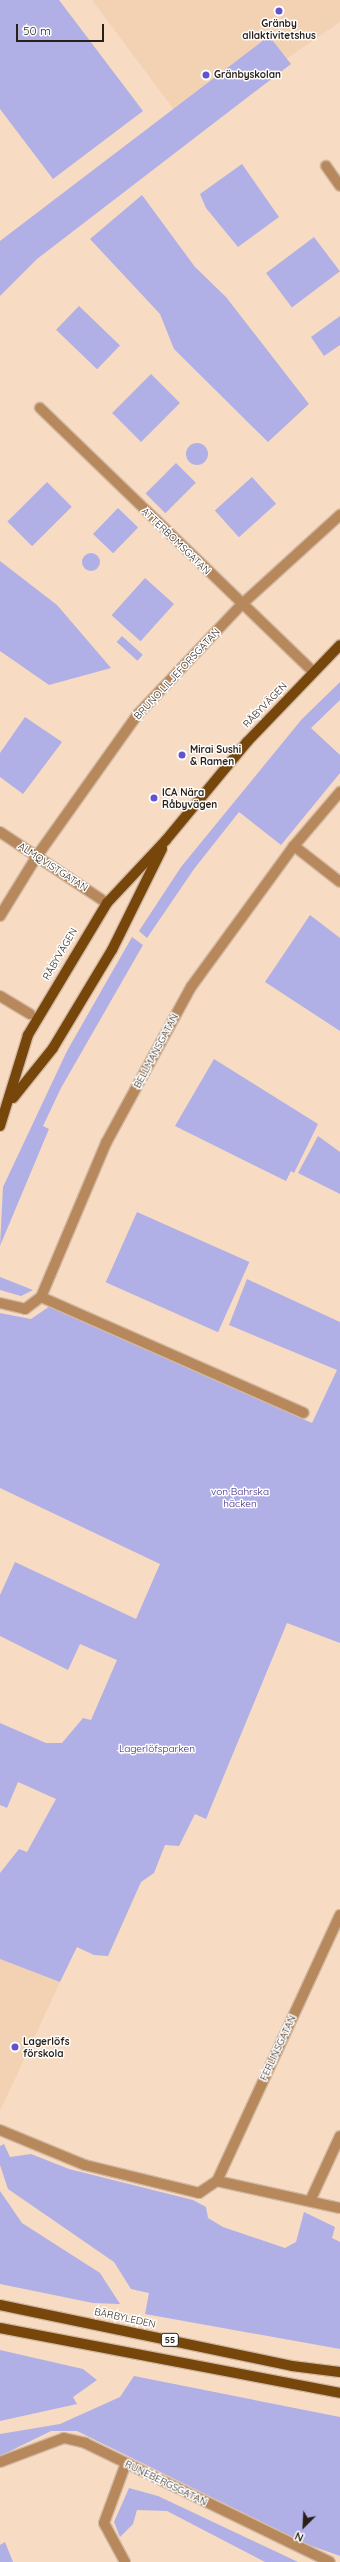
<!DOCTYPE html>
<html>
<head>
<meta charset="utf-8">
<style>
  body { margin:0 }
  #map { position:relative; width:340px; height:2562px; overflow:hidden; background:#f7dbc3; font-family:Quicksand,sans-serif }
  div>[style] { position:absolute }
  .built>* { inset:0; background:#f3d1b3 }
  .green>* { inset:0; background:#b0b0e6; transform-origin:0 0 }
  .round { border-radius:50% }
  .roads { filter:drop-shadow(1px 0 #d2b9a4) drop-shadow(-1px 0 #d2b9a4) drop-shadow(0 1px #d2b9a4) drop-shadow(0 -1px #d2b9a4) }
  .minor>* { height:10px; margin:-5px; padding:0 5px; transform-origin:5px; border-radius:5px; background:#b7885b }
  .major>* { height:10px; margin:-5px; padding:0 5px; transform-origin:5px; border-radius:5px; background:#77460b }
  .dots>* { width:11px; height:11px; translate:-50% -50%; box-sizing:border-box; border:2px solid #fff; border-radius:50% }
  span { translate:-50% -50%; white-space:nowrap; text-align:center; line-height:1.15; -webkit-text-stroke:3px #fff; paint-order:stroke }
  .shield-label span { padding:1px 3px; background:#fff; border:1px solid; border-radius:3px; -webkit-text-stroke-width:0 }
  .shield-label { font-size:9px; color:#291f16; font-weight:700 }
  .poi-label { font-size:10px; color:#291f16; font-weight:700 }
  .left { translate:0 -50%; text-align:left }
  .street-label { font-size:10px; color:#291f16 }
  .park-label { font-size:10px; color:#30187c }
  .north { position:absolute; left:284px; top:2506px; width:40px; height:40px; -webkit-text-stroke:3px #fff; paint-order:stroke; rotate:204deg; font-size:11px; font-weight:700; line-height:16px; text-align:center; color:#291f16 }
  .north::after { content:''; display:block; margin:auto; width:14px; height:18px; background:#291f16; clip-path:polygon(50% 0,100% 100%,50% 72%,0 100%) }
  .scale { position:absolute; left:16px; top:24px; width:88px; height:18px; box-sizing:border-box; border:2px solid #291f16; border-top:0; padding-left:5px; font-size:12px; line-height:14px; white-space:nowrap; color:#291f16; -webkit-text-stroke:3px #fff; paint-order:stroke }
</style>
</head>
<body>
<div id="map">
  <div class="built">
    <div style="clip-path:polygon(92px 0,340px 0,340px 22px,187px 127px)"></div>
    <div style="clip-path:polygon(0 1959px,60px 1982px,0 2111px)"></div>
  </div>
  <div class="green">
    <div style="clip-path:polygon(0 0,59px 0,143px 111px,53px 179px,0 109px)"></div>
    <div style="clip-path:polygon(269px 36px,291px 64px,37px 259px,0 296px,0 241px)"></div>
    <div style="clip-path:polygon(242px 164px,279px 217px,238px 247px,206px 208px,200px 194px)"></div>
    <div style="clip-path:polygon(142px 195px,195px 267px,226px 297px,309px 404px,268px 442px,174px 349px,160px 314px,90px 239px)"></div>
    <div style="left:314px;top:237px;width:43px;height:60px;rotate:53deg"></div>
    <div style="left:79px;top:306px;width:57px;height:33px;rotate:44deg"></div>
    <div style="clip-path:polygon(340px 316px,340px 345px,324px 356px,311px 337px)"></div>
    <div style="left:151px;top:374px;width:41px;height:55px;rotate:45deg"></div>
    <div class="round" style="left:186px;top:443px;width:22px;height:22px"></div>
    <div style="left:176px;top:463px;width:28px;height:43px;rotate:45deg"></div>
    <div style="left:252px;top:477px;width:36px;height:50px;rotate:48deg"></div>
    <div style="left:47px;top:482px;width:35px;height:56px;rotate:45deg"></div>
    <div style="left:118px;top:508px;width:28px;height:36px;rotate:44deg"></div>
    <div class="round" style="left:82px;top:553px;width:18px;height:18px"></div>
    <div style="clip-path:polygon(0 561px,57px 605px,111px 668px,49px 685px,0 651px)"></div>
    <div style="left:145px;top:578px;width:39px;height:50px;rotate:42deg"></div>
    <div style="left:122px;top:636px;width:28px;height:8px;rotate:42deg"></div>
    <div style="clip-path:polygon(340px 682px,340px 700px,311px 728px,340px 755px,340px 773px,281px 845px,239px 812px,194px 869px,147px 938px,139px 931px,181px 867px,302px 719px)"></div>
    <div style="clip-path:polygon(25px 717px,62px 742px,23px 794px,0 777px,0 753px)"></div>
    <div style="clip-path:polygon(310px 915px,340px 938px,340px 1031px,265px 982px)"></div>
    <div style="clip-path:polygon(132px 937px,143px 945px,61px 1088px,43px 1126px,49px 1129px,0 1246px,3px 1187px,67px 1051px)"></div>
    <div style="clip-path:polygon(214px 1059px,318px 1124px,294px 1173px,291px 1171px,286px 1181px,175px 1126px)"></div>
    <div style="clip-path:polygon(318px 1136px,340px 1152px,340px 1194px,298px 1173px)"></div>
    <div style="left:137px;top:1212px;width:123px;height:77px;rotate:24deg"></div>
    <div style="clip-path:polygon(0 1277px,33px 1290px,21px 1296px,0 1290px)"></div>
    <div style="clip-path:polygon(247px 1279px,340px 1322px,340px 1643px,287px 1623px,206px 1819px,195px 1814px,179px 1846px,165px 1845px,154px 1873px,141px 1882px,108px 1956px,94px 1955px,77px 1947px,60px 1982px,0 1959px,0 1873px,19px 1849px,27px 1852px,56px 1799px,18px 1782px,7px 1808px,0 1805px,0 1723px,46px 1743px,62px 1743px,83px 1718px,91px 1720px,117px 1660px,80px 1644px,68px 1670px,0 1636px,0 1595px,15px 1562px,136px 1619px,160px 1564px,0 1488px,0 1313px,31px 1319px,50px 1306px,312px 1423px,337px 1370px,229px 1325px)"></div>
    <div style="clip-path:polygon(4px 2144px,10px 2157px,31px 2154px,69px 2169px,193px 2200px,206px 2207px,208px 2218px,223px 2227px,285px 2248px,296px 2242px,304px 2212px,335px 2227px,332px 2238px,340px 2242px,340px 2349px,145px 2314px,149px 2293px,131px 2289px,114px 2262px,8px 2189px,0 2165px,0 2146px)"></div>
    <div style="clip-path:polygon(0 2191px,22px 2223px,100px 2273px,120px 2304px,93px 2303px,0 2284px)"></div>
    <div style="clip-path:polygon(0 2350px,83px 2369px,97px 2380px,73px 2397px,77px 2404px,0 2421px)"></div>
    <div style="clip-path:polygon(134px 2376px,340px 2417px,340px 2556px,309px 2545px,77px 2431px,51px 2431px,0 2456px,0 2434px,60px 2424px,120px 2397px)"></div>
    <div style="clip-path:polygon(129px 2488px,158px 2496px,298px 2562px,265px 2562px,167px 2511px,137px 2510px,133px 2524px,120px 2537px,114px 2522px)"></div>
    <div style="clip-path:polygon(5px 2542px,13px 2562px,0 2562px,0 2545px)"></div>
  </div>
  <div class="roads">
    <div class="minor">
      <div style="left:326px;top:166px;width:24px;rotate:55deg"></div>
      <div style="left:40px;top:408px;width:380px;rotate:44deg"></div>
      <div style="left:0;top:832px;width:128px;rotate:33.6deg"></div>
      <div style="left:294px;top:846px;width:58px;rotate:38deg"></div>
      <div style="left:0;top:916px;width:70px;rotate:-58.3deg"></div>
      <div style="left:37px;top:856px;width:174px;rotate:-54.6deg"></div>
      <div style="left:138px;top:714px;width:150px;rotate:-46.6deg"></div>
      <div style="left:241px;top:605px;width:134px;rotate:-42.3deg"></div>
      <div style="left:0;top:996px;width:35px;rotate:31deg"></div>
      <div style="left:41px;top:1297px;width:287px;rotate:23.8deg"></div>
      <div style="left:0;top:1303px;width:26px;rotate:13deg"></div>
      <div style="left:25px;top:1309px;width:20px;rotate:-37deg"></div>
      <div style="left:41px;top:1297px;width:167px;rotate:-67.1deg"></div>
      <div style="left:106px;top:1143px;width:178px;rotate:-61.4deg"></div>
      <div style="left:191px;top:987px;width:175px;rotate:-53.9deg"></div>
      <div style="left:294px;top:846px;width:71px;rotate:-49.6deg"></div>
      <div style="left:0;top:2130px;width:92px;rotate:22.4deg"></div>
      <div style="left:85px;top:2165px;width:117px;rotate:13.8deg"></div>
      <div style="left:199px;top:2193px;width:22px;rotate:-34deg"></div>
      <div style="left:217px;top:2181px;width:126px;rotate:12.4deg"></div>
      <div style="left:217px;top:2181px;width:293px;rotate:-65.2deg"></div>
      <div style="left:311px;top:2199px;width:69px;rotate:-65.3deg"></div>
      <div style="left:0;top:2462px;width:68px;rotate:-20.6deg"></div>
      <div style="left:64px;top:2438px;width:22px;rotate:13deg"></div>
      <div style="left:85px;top:2443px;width:272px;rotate:25.9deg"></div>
      <div style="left:125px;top:2562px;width:44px;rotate:-118.3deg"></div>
      <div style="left:104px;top:2523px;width:64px;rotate:-69.9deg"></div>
    </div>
    <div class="major">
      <div style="left:13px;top:1098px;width:64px;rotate:-51.3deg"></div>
      <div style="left:53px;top:1048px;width:114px;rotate:-59deg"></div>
      <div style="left:112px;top:950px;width:113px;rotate:-63.7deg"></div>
      <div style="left:0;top:1126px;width:95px;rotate:-72.9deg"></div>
      <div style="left:28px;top:1035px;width:154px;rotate:-59.1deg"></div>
      <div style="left:107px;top:903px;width:86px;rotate:-46.9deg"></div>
      <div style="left:166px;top:840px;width:127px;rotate:-50.4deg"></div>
      <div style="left:247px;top:742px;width:134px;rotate:-46.2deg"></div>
      <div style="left:0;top:2305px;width:298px;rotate:11.8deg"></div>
      <div style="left:292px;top:2366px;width:48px;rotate:7.1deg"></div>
      <div style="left:0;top:2328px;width:346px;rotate:10.8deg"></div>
    </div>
  </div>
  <div class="dots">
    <div style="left:279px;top:11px;background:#6353cc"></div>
    <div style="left:206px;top:75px;background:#6353cc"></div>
    <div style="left:182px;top:755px;background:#6353cc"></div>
    <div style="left:154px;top:798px;background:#6353cc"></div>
    <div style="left:15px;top:2047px;background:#6353cc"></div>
  </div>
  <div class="shield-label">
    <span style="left:170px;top:2340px">55</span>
  </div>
  <div class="poi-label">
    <span style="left:279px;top:29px">Gränby<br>allaktivitetshus</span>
    <span class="left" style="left:214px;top:75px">Gränbyskolan</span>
    <span class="left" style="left:190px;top:755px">Mirai Sushi<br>&amp; Ramen</span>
    <span class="left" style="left:162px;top:798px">ICA Nära<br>Råbyvägen</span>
    <span class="left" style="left:23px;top:2047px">Lagerlöfs<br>förskola</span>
  </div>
  <div class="street-label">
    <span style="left:176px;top:541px;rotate:44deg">ATTERBOMSGATAN</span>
    <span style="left:177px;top:674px;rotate:-47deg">BRUNO LILJEFORSGATAN</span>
    <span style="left:265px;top:705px;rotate:-46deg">RÅBYVÄGEN</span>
    <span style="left:53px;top:867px;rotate:33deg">ALMQVISTGATAN</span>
    <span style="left:60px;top:954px;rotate:-60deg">RÅBYVÄGEN</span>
    <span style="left:156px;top:1051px;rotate:-62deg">BELLMANSGATAN</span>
    <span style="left:278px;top:2048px;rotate:-65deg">FERLINSGATAN</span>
    <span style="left:125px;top:2318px;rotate:12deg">BÄRBYLEDEN</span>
    <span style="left:166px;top:2483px;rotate:26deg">RUNEBERGSGATAN</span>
  </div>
  <div class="park-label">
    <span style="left:240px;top:1497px">von Bahrska<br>häcken</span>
    <span style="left:157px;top:1749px">Lagerlöfsparken</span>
  </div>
  <div class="north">N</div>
  <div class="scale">50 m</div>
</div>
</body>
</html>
